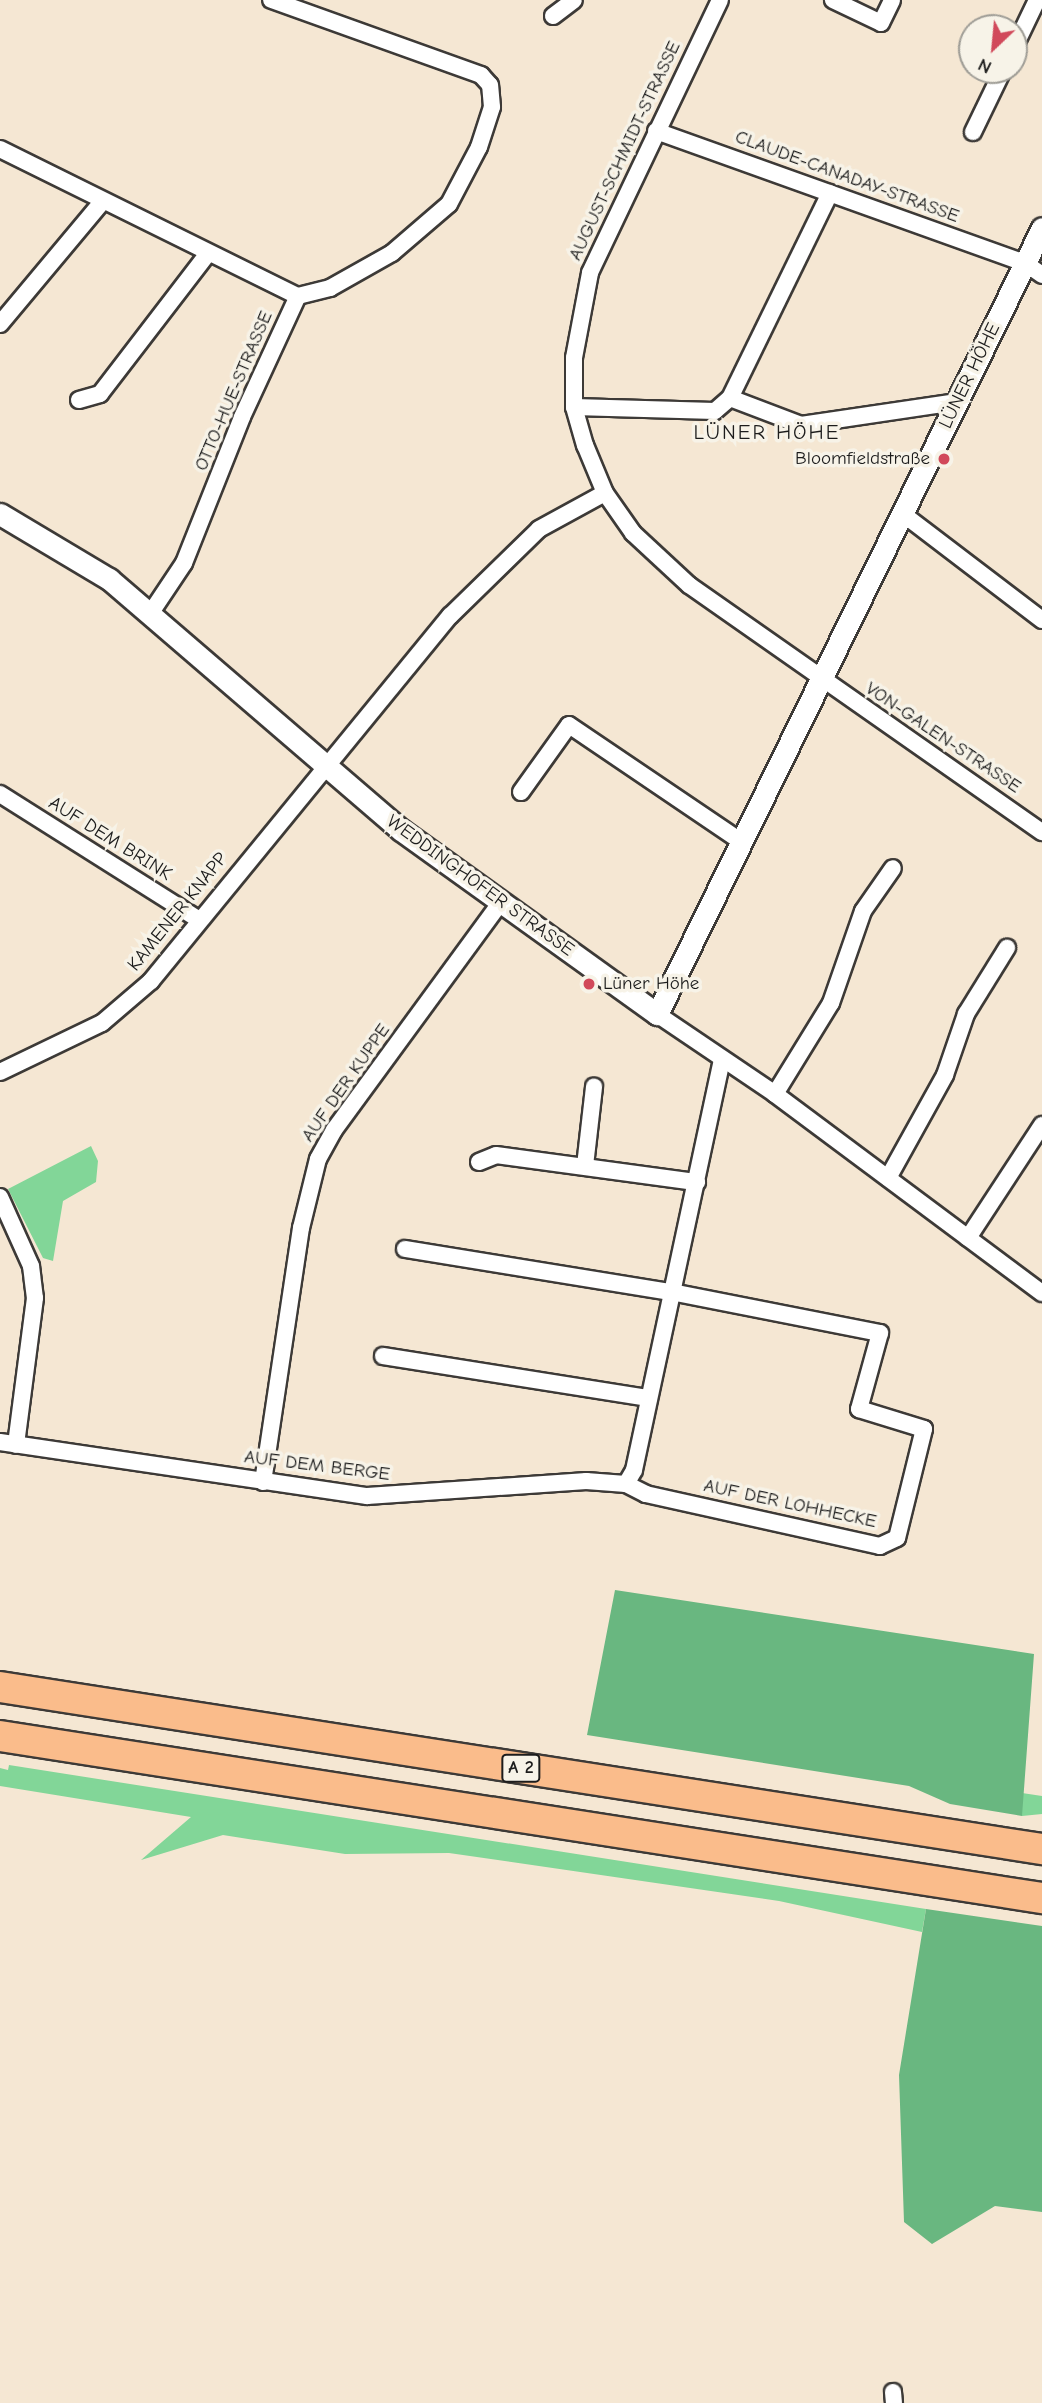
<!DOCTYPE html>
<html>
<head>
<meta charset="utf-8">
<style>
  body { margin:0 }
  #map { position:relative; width:1042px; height:2403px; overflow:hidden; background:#f5e7d3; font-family:"Comic Neue",sans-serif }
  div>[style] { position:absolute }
  .green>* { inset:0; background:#82d698 }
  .forest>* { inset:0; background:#69b780 }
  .roads { filter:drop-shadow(2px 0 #3d3a37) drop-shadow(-2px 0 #3d3a37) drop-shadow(0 2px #3d3a37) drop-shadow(0 -2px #3d3a37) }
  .minor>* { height:16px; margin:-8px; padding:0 8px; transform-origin:8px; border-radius:8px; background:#fff }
  .tertiary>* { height:21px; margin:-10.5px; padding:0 10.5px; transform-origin:10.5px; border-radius:10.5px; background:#fff }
  .motorway>* { height:30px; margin:-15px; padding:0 15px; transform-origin:15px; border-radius:15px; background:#fabc8b }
  .dots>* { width:19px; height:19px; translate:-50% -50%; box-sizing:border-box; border:4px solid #f7f3e8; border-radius:50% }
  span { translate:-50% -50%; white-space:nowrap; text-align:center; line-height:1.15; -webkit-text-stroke:7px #f7f3e8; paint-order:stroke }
  .shield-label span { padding:2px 5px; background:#f7f3e8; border:2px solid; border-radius:5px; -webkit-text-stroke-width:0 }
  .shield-label { font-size:18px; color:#1c1c1c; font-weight:700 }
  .street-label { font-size:19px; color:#1c1c1c }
  .poi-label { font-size:19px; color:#1c1c1c }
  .right { translate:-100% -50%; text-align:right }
  .left { translate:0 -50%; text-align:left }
  .neighbourhood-label { font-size:21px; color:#1c1c1c; letter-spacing:2px }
  .north { position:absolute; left:958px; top:14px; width:70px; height:70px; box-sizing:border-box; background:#f7f3e8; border:2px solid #9f9d96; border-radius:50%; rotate:206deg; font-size:19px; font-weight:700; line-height:28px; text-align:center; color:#1c1c1c }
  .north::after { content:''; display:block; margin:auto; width:24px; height:32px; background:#d1495b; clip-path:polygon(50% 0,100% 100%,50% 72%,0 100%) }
</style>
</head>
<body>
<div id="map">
  <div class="green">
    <div style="clip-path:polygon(91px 1146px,98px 1161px,96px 1182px,63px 1201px,53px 1261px,43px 1258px,8px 1189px)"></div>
    <div style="clip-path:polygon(9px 1765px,926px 1909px,922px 1932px,779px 1901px,449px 1853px,345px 1854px,223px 1835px,141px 1860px,191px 1817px,0 1786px,0 1768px,8px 1770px)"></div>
    <div style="clip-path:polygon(1022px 1793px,1042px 1796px,1042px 1814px,1022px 1816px)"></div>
  </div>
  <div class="forest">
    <div style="clip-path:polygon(615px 1590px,1034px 1654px,1022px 1816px,950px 1804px,909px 1786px,587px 1735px)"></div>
    <div style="clip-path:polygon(926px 1909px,1042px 1926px,1042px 2212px,995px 2206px,932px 2244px,904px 2222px,899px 2075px)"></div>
  </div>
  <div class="roads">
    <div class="minor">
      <div style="left:720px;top:0;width:302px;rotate:115.5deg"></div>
      <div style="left:590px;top:273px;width:86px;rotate:100.7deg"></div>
      <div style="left:574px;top:358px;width:49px;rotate:90deg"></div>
      <div style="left:574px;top:407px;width:40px;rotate:74deg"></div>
      <div style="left:585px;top:445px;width:52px;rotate:67.4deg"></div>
      <div style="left:605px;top:493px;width:49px;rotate:55deg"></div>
      <div style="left:633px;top:533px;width:76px;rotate:42.9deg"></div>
      <div style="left:689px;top:585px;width:431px;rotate:35deg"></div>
      <div style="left:833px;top:0;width:53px;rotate:25.6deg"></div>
      <div style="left:881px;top:23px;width:25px;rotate:-64deg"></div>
      <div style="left:553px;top:16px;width:26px;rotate:-37deg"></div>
      <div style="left:1014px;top:48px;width:53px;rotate:-64.4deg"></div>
      <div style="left:656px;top:131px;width:392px;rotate:19.7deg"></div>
      <div style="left:1025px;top:263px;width:21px;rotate:35deg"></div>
      <div style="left:973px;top:132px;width:69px;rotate:-64.2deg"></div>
      <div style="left:0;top:149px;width:332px;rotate:26.3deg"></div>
      <div style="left:0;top:324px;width:160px;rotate:-50.1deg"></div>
      <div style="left:730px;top:398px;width:228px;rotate:-64deg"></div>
      <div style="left:79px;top:400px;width:22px;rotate:-16deg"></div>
      <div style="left:100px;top:394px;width:178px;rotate:-52.5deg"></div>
      <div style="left:574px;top:407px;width:141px;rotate:1.6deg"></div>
      <div style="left:715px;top:411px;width:20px;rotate:-41deg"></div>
      <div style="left:730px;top:398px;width:76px;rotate:20.8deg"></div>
      <div style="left:801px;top:425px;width:158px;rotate:-8.4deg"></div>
      <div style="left:903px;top:514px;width:175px;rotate:37.3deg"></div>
      <div style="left:152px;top:611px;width:58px;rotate:-56.3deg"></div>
      <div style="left:184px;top:563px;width:157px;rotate:-68.3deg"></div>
      <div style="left:242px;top:417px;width:133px;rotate:-65.2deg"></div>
      <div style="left:298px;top:296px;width:33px;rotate:-14deg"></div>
      <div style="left:330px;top:288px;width:71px;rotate:-29.4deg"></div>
      <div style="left:392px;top:253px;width:75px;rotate:-40.7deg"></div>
      <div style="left:449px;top:204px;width:64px;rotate:-62.2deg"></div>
      <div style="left:479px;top:147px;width:42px;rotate:-72deg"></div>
      <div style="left:492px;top:107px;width:22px;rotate:-95deg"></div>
      <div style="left:490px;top:85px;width:13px;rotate:-132deg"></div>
      <div style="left:481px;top:75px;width:223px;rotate:-160.3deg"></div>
      <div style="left:521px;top:792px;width:82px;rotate:-54.4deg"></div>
      <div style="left:569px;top:725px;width:209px;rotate:34.1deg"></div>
      <div style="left:0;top:794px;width:234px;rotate:32.3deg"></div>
      <div style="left:657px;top:1014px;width:143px;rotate:34.1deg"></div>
      <div style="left:775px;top:1094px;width:333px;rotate:36.7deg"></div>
      <div style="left:0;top:1072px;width:113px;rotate:-25.7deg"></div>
      <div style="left:102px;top:1023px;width:65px;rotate:-40.6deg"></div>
      <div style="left:151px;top:981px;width:472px;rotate:-50.7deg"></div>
      <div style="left:450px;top:616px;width:124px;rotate:-44.3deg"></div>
      <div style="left:539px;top:529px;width:75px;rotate:-28.6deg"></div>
      <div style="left:775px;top:1094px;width:107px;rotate:-58.4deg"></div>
      <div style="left:831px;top:1003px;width:97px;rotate:-70.8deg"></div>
      <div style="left:863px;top:911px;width:52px;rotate:-55.1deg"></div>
      <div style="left:479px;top:1162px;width:18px;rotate:-22deg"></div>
      <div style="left:496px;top:1155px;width:203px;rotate:7.7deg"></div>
      <div style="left:585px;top:1166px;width:80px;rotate:-83.5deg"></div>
      <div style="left:888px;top:1178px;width:118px;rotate:-61deg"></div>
      <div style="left:945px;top:1075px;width:65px;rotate:-71deg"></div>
      <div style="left:966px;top:1014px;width:78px;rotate:-58.2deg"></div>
      <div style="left:0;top:1197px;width:76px;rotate:65.8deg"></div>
      <div style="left:31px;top:1266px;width:32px;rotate:83deg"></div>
      <div style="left:35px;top:1298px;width:148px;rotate:97.4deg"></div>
      <div style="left:968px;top:1238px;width:135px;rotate:-56.8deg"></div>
      <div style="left:405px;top:1249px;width:269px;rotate:9.2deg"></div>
      <div style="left:671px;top:1292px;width:213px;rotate:11.1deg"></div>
      <div style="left:880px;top:1333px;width:79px;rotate:105.4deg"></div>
      <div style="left:859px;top:1409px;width:68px;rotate:17.1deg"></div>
      <div style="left:924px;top:1429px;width:112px;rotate:103.9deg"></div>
      <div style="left:897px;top:1538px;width:19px;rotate:155deg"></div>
      <div style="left:880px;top:1546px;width:240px;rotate:-167.5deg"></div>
      <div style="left:646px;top:1494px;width:22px;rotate:-153deg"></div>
      <div style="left:383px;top:1356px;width:269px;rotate:9deg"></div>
      <div style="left:0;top:1442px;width:371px;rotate:8.4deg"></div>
      <div style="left:367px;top:1496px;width:220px;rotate:-3.9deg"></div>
      <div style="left:586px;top:1481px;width:40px;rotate:4.3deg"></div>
      <div style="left:263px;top:1482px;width:257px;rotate:-81.5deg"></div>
      <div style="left:301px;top:1228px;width:71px;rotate:-76.2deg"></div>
      <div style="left:318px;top:1159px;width:33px;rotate:-61deg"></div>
      <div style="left:334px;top:1130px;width:283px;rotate:-53.8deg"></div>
      <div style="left:626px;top:1484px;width:16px;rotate:-60deg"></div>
      <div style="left:634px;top:1470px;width:419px;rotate:-77.9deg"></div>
      <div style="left:893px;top:2392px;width:11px;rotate:85deg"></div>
    </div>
    <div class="tertiary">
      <div style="left:0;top:514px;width:127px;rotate:30.8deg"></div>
      <div style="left:109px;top:579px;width:385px;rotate:40.7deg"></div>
      <div style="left:401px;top:830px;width:315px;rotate:35.7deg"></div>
      <div style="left:657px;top:1014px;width:875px;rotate:-63.9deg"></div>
    </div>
    <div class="motorway">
      <div style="left:0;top:1687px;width:1055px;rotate:8.84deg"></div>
      <div style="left:0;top:1736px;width:1055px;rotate:8.84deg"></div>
    </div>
  </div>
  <div class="dots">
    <div style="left:944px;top:459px;background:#d1495b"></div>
    <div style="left:589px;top:984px;background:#d1495b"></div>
  </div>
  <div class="shield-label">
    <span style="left:521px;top:1768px">A 2</span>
  </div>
  <div class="street-label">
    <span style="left:625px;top:151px;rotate:-65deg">AUGUST-SCHMIDT-STRASSE</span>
    <span style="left:847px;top:177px;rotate:20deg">CLAUDE-CANADAY-STRASSE</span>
    <span style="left:970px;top:376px;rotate:-64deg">LÜNER HÖHE</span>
    <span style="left:234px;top:391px;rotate:-67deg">OTTO-HUE-STRASSE</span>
    <span style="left:943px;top:738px;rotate:34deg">VON-GALEN-STRASSE</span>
    <span style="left:110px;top:839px;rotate:32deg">AUF DEM BRINK</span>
    <span style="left:480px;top:886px;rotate:36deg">WEDDINGHOFER STRASSE</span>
    <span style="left:178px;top:912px;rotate:-51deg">KAMENER KNAPP</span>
    <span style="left:346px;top:1083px;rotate:-55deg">AUF DER KUPPE</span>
    <span style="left:317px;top:1466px;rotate:7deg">AUF DEM BERGE</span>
    <span style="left:790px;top:1504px;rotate:12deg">AUF DER LOHHECKE</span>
  </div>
  <div class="poi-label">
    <span class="right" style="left:930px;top:459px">Bloomfieldstraße</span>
    <span class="left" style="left:603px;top:984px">Lüner Höhe</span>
  </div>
  <div class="neighbourhood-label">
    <span style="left:767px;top:432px">LÜNER HÖHE</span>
  </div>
  <div class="north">N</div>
</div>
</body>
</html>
